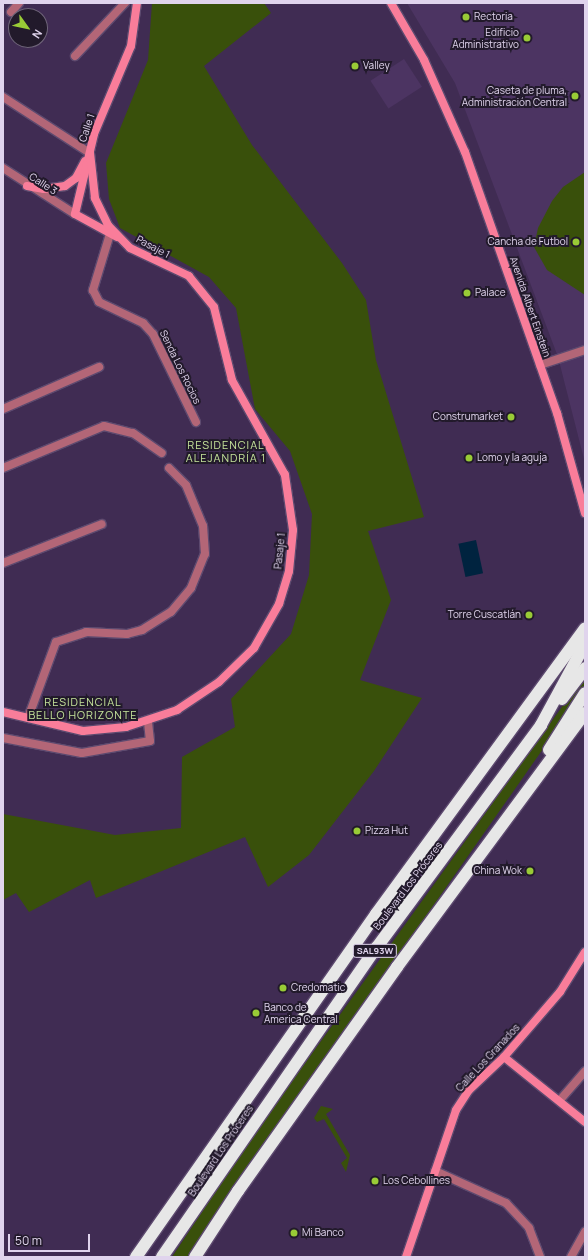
<!DOCTYPE html>
<html>
<head>
<meta charset="utf-8">
<style>
  body { margin:0 }
  #map { position:relative; width:588px; height:1260px; overflow:hidden; background:#402c53; font-family:Manrope,sans-serif }
  div>[style] { position:absolute }
  .built>* { inset:0; background:#4c3462; transform-origin:0 0 }
  .green>* { inset:0; background:#39500b }
  .water>* { inset:0; background:#00233f; transform-origin:0 0 }
  .roads { filter:drop-shadow(1px 0 #5d4a6f) drop-shadow(-1px 0 #5d4a6f) drop-shadow(0 1px #5d4a6f) drop-shadow(0 -1px #5d4a6f) }
  .street>* { height:8px; margin:-4px; padding:0 4px; transform-origin:4px; border-radius:4px; background:#b36677 }
  .secondary>* { height:8px; margin:-4px; padding:0 4px; transform-origin:4px; border-radius:4px; background:#f97d9a }
  .highway>* { height:12px; margin:-6px; padding:0 6px; transform-origin:6px; border-radius:6px; background:#e7e7e7 }
  .dots>* { width:11px; height:11px; translate:-50% -50%; box-sizing:border-box; border:2px solid #221a2b; border-radius:50% }
  span { translate:-50% -50%; white-space:nowrap; text-align:center; line-height:1.15; -webkit-text-stroke:4px #221a2b; paint-order:stroke }
  .shield-label span { padding:1px 3px; background:#221a2b; border:1px solid; border-radius:3px; -webkit-text-stroke-width:0 }
  .shield-label { font-size:9px; color:#e0d4ed; font-weight:700 }
  .poi-label { font-size:10px; color:#e0d4ed }
  .left { translate:0 -50%; text-align:left }
  .right { translate:-100% -50%; text-align:right }
  .street-label { font-size:10px; color:#e0d4ed }
  .neighbourhood-label { font-size:11px; color:#c5e39b; letter-spacing:1px }
  .frame { position:absolute; inset:0; border:4px solid #e0d4ed; pointer-events:none }
  .north { position:absolute; left:8px; top:8px; width:40px; height:40px; box-sizing:border-box; background:#221a2b; border:1px solid #6e6479; border-radius:50%; rotate:123deg; font-size:11px; font-weight:700; line-height:16px; text-align:center; color:#e0d4ed }
  .north::after { content:''; display:block; margin:auto; width:14px; height:18px; background:#99cb36; clip-path:polygon(50% 0,100% 100%,50% 72%,0 100%) }
  .scale { position:absolute; left:8px; top:1234px; width:82px; height:18px; box-sizing:border-box; border:2px solid #e0d4ed; border-top:0; padding-left:5px; font-size:12px; line-height:14px; white-space:nowrap; color:#e0d4ed; -webkit-text-stroke:3px #221a2b; paint-order:stroke }
</style>
</head>
<body>
<div id="map">
  <div class="built">
    <div style="clip-path:polygon(407px 3px,585px 3px,585px 463px,558px 357px,455px 83px)"></div>
    <div style="left:404px;top:59px;width:33px;height:40px;rotate:57deg"></div>
  </div>
  <div class="green">
    <div style="clip-path:polygon(152px 3px,264px 3px,271px 13px,204px 66px,252px 145px,342px 263px,366px 300px,376px 360px,424px 517px,368px 531px,391px 600px,360px 680px,422px 698px,374px 771px,309px 855px,268px 887px,245px 837px,96px 898px,90px 880px,29px 912px,16px 893px,3px 900px,3px 814px,115px 835px,181px 828px,182px 757px,235px 727px,231px 699px,291px 634px,309px 575px,312px 514px,290px 451px,255px 409px,236px 308px,209px 277px,120px 228px,109px 199px,106px 163px,148px 60px)"></div>
    <div style="clip-path:polygon(585px 172px,585px 295px,547px 270px,534px 247px,538px 228px,552px 201px,563px 187px)"></div>
    <div style="clip-path:polygon(585px 675px,585px 689px,187px 1257px,172px 1257px,254px 1134px)"></div>
    <div style="clip-path:polygon(321px 1106px,333px 1109px,326px 1114px,350px 1155px,346px 1172px,341px 1163px,347px 1158px,324px 1119px,317px 1122px,314px 1118px)"></div>
  </div>
  <div class="water">
    <div style="left:476px;top:540px;width:34px;height:18px;rotate:78deg"></div>
  </div>
  <div class="roads">
    <div class="street">
      <div style="left:11px;top:12px;width:12px;rotate:-48deg"></div>
      <div style="left:75px;top:56px;width:73px;rotate:-46.7deg"></div>
      <div style="left:3px;top:97px;width:103px;rotate:32.8deg"></div>
      <div style="left:3px;top:168px;width:85px;rotate:32.6deg"></div>
      <div style="left:110px;top:234px;width:59px;rotate:106.9deg"></div>
      <div style="left:93px;top:290px;width:13px;rotate:63deg"></div>
      <div style="left:99px;top:302px;width:49px;rotate:25.5deg"></div>
      <div style="left:143px;top:323px;width:15px;rotate:48deg"></div>
      <div style="left:153px;top:334px;width:98px;rotate:64deg"></div>
      <div style="left:540px;top:365px;width:47px;rotate:-18.4deg"></div>
      <div style="left:3px;top:409px;width:105px;rotate:-23.6deg"></div>
      <div style="left:3px;top:468px;width:109px;rotate:-22.6deg"></div>
      <div style="left:104px;top:426px;width:30px;rotate:14deg"></div>
      <div style="left:133px;top:433px;width:35px;rotate:35deg"></div>
      <div style="left:3px;top:563px;width:106px;rotate:-21.5deg"></div>
      <div style="left:28px;top:718px;width:81px;rotate:-69.8deg"></div>
      <div style="left:56px;top:642px;width:32px;rotate:-18deg"></div>
      <div style="left:86px;top:632px;width:41px;rotate:2.8deg"></div>
      <div style="left:127px;top:634px;width:16px;rotate:-15deg"></div>
      <div style="left:142px;top:630px;width:34px;rotate:-32deg"></div>
      <div style="left:171px;top:612px;width:31px;rotate:-50deg"></div>
      <div style="left:191px;top:588px;width:37px;rotate:-68deg"></div>
      <div style="left:205px;top:554px;width:28px;rotate:-94deg"></div>
      <div style="left:203px;top:526px;width:44px;rotate:-112.5deg"></div>
      <div style="left:186px;top:485px;width:24px;rotate:-135deg"></div>
      <div style="left:3px;top:738px;width:80px;rotate:10.8deg"></div>
      <div style="left:82px;top:753px;width:69px;rotate:-10deg"></div>
      <div style="left:150px;top:741px;width:19px;rotate:-96deg"></div>
      <div style="left:560px;top:1100px;width:38px;rotate:-49deg"></div>
      <div style="left:435px;top:1171px;width:78px;rotate:24.3deg"></div>
      <div style="left:506px;top:1203px;width:34px;rotate:47deg"></div>
      <div style="left:529px;top:1228px;width:31px;rotate:69deg"></div>
      <div style="left:571px;top:1257px;width:29px;rotate:-61deg"></div>
    </div>
    <div class="secondary">
      <div style="left:391px;top:3px;width:66px;rotate:59.9deg"></div>
      <div style="left:424px;top:60px;width:101px;rotate:66deg"></div>
      <div style="left:465px;top:152px;width:277px;rotate:70.6deg"></div>
      <div style="left:557px;top:413px;width:104px;rotate:74.4deg"></div>
      <div style="left:27px;top:186px;width:17px;rotate:10deg"></div>
      <div style="left:44px;top:189px;width:21px;rotate:-8deg"></div>
      <div style="left:65px;top:186px;width:14px;rotate:-36deg"></div>
      <div style="left:76px;top:178px;width:19px;rotate:-62deg"></div>
      <div style="left:117px;top:237px;width:48px;rotate:-151.3deg"></div>
      <div style="left:75px;top:214px;width:82px;rotate:-76.6deg"></div>
      <div style="left:94px;top:134px;width:95px;rotate:-67.2deg"></div>
      <div style="left:131px;top:46px;width:43px;rotate:-82.1deg"></div>
      <div style="left:3px;top:712px;width:82px;rotate:13.4deg"></div>
      <div style="left:83px;top:731px;width:43px;rotate:-5.3deg"></div>
      <div style="left:126px;top:727px;width:54px;rotate:-18.4deg"></div>
      <div style="left:177px;top:710px;width:50px;rotate:-33.7deg"></div>
      <div style="left:219px;top:682px;width:49px;rotate:-44.2deg"></div>
      <div style="left:254px;top:648px;width:51px;rotate:-60.4deg"></div>
      <div style="left:279px;top:604px;width:34px;rotate:-73deg"></div>
      <div style="left:289px;top:571px;width:41px;rotate:-84.4deg"></div>
      <div style="left:293px;top:530px;width:56px;rotate:-98.3deg"></div>
      <div style="left:285px;top:475px;width:109px;rotate:-119.2deg"></div>
      <div style="left:232px;top:380px;width:75px;rotate:-103.9deg"></div>
      <div style="left:214px;top:307px;width:40px;rotate:-129deg"></div>
      <div style="left:189px;top:276px;width:65px;rotate:-154.6deg"></div>
      <div style="left:130px;top:248px;width:32px;rotate:-134deg"></div>
      <div style="left:108px;top:225px;width:30px;rotate:-116deg"></div>
      <div style="left:95px;top:198px;width:45px;rotate:-96.3deg"></div>
      <div style="left:504px;top:1057px;width:104px;rotate:38.7deg"></div>
      <div style="left:406px;top:1257px;width:155px;rotate:-71.2deg"></div>
      <div style="left:456px;top:1110px;width:24px;rotate:-57deg"></div>
      <div style="left:469px;top:1090px;width:48px;rotate:-43.3deg"></div>
      <div style="left:504px;top:1057px;width:86px;rotate:-49.3deg"></div>
      <div style="left:560px;top:992px;width:47px;rotate:-58deg"></div>
    </div>
    <div class="highway">
      <div style="left:562px;top:699px;width:39px;rotate:-53deg"></div>
      <div style="left:549px;top:750px;width:67px;rotate:-57.7deg"></div>
      <div style="left:378px;top:913px;width:37px;rotate:-24deg"></div>
      <div style="left:136px;top:1257px;width:419px;rotate:-55deg"></div>
      <div style="left:376px;top:914px;width:354px;rotate:-53.8deg"></div>
      <div style="left:162px;top:1257px;width:377px;rotate:-55.3deg"></div>
      <div style="left:377px;top:947px;width:276px;rotate:-53.5deg"></div>
      <div style="left:541px;top:725px;width:92px;rotate:-61.5deg"></div>
      <div style="left:195px;top:1257px;width:79px;rotate:-56.9deg"></div>
      <div style="left:238px;top:1191px;width:275px;rotate:-54.6deg"></div>
      <div style="left:397px;top:967px;width:316px;rotate:-53.5deg"></div>
    </div>
  </div>
  <div class="dots">
    <div style="left:466px;top:17px;background:#99cb36"></div>
    <div style="left:527px;top:38px;background:#99cb36"></div>
    <div style="left:355px;top:66px;background:#99cb36"></div>
    <div style="left:575px;top:96px;background:#99cb36"></div>
    <div style="left:576px;top:242px;background:#99cb36"></div>
    <div style="left:467px;top:293px;background:#99cb36"></div>
    <div style="left:511px;top:417px;background:#99cb36"></div>
    <div style="left:469px;top:458px;background:#99cb36"></div>
    <div style="left:529px;top:615px;background:#99cb36"></div>
    <div style="left:357px;top:831px;background:#99cb36"></div>
    <div style="left:530px;top:871px;background:#99cb36"></div>
    <div style="left:283px;top:988px;background:#99cb36"></div>
    <div style="left:256px;top:1013px;background:#99cb36"></div>
    <div style="left:375px;top:1181px;background:#99cb36"></div>
    <div style="left:294px;top:1233px;background:#99cb36"></div>
  </div>
  <div class="shield-label">
    <span style="left:375px;top:951px">SAL93W</span>
  </div>
  <div class="poi-label">
    <span class="left" style="left:474px;top:17px">Rectoria</span>
    <span class="right" style="left:519px;top:38px">Edificio<br>Administrativo</span>
    <span class="left" style="left:363px;top:66px">Valley</span>
    <span class="right" style="left:567px;top:96px">Caseta de pluma,<br>Administración Central</span>
    <span class="right" style="left:568px;top:242px">Cancha de Futbol</span>
    <span class="left" style="left:475px;top:293px">Palace</span>
    <span class="right" style="left:503px;top:417px">Construmarket</span>
    <span class="left" style="left:477px;top:458px">Lomo y la aguja</span>
    <span class="right" style="left:521px;top:615px">Torre Cuscatlán</span>
    <span class="left" style="left:365px;top:831px">Pizza Hut</span>
    <span class="right" style="left:522px;top:871px">China Wok</span>
    <span class="left" style="left:291px;top:988px">Credomatic</span>
    <span class="left" style="left:264px;top:1013px">Banco de<br>America Central</span>
    <span class="left" style="left:383px;top:1181px">Los Cebollines</span>
    <span class="left" style="left:302px;top:1233px">Mi Banco</span>
  </div>
  <div class="street-label">
    <span style="left:87px;top:128px;rotate:-72deg">Calle 1</span>
    <span style="left:43px;top:184px;rotate:33deg">Calle 3</span>
    <span style="left:153px;top:247px;rotate:28deg">Pasaje 1</span>
    <span style="left:530px;top:307px;rotate:71deg">Avenida Albert Einstein</span>
    <span style="left:180px;top:367px;rotate:64deg">Senda Los Rocios</span>
    <span style="left:280px;top:551px;rotate:-84deg">Pasaje 1</span>
    <span style="left:408px;top:886px;rotate:-53deg">Boulevard Los Próceres</span>
    <span style="left:488px;top:1058px;rotate:-47deg">Calle Los Granados</span>
    <span style="left:221px;top:1151px;rotate:-56deg">Boulevard Los Próceres</span>
  </div>
  <div class="neighbourhood-label">
    <span style="left:226px;top:452px">RESIDENCIAL<br>ALEJANDRÍA 1</span>
    <span style="left:83px;top:709px">RESIDENCIAL<br>BELLO HORIZONTE</span>
  </div>
  <div class="frame"></div>
  <div class="north">N</div>
  <div class="scale">50 m</div>
</div>
</body>
</html>
